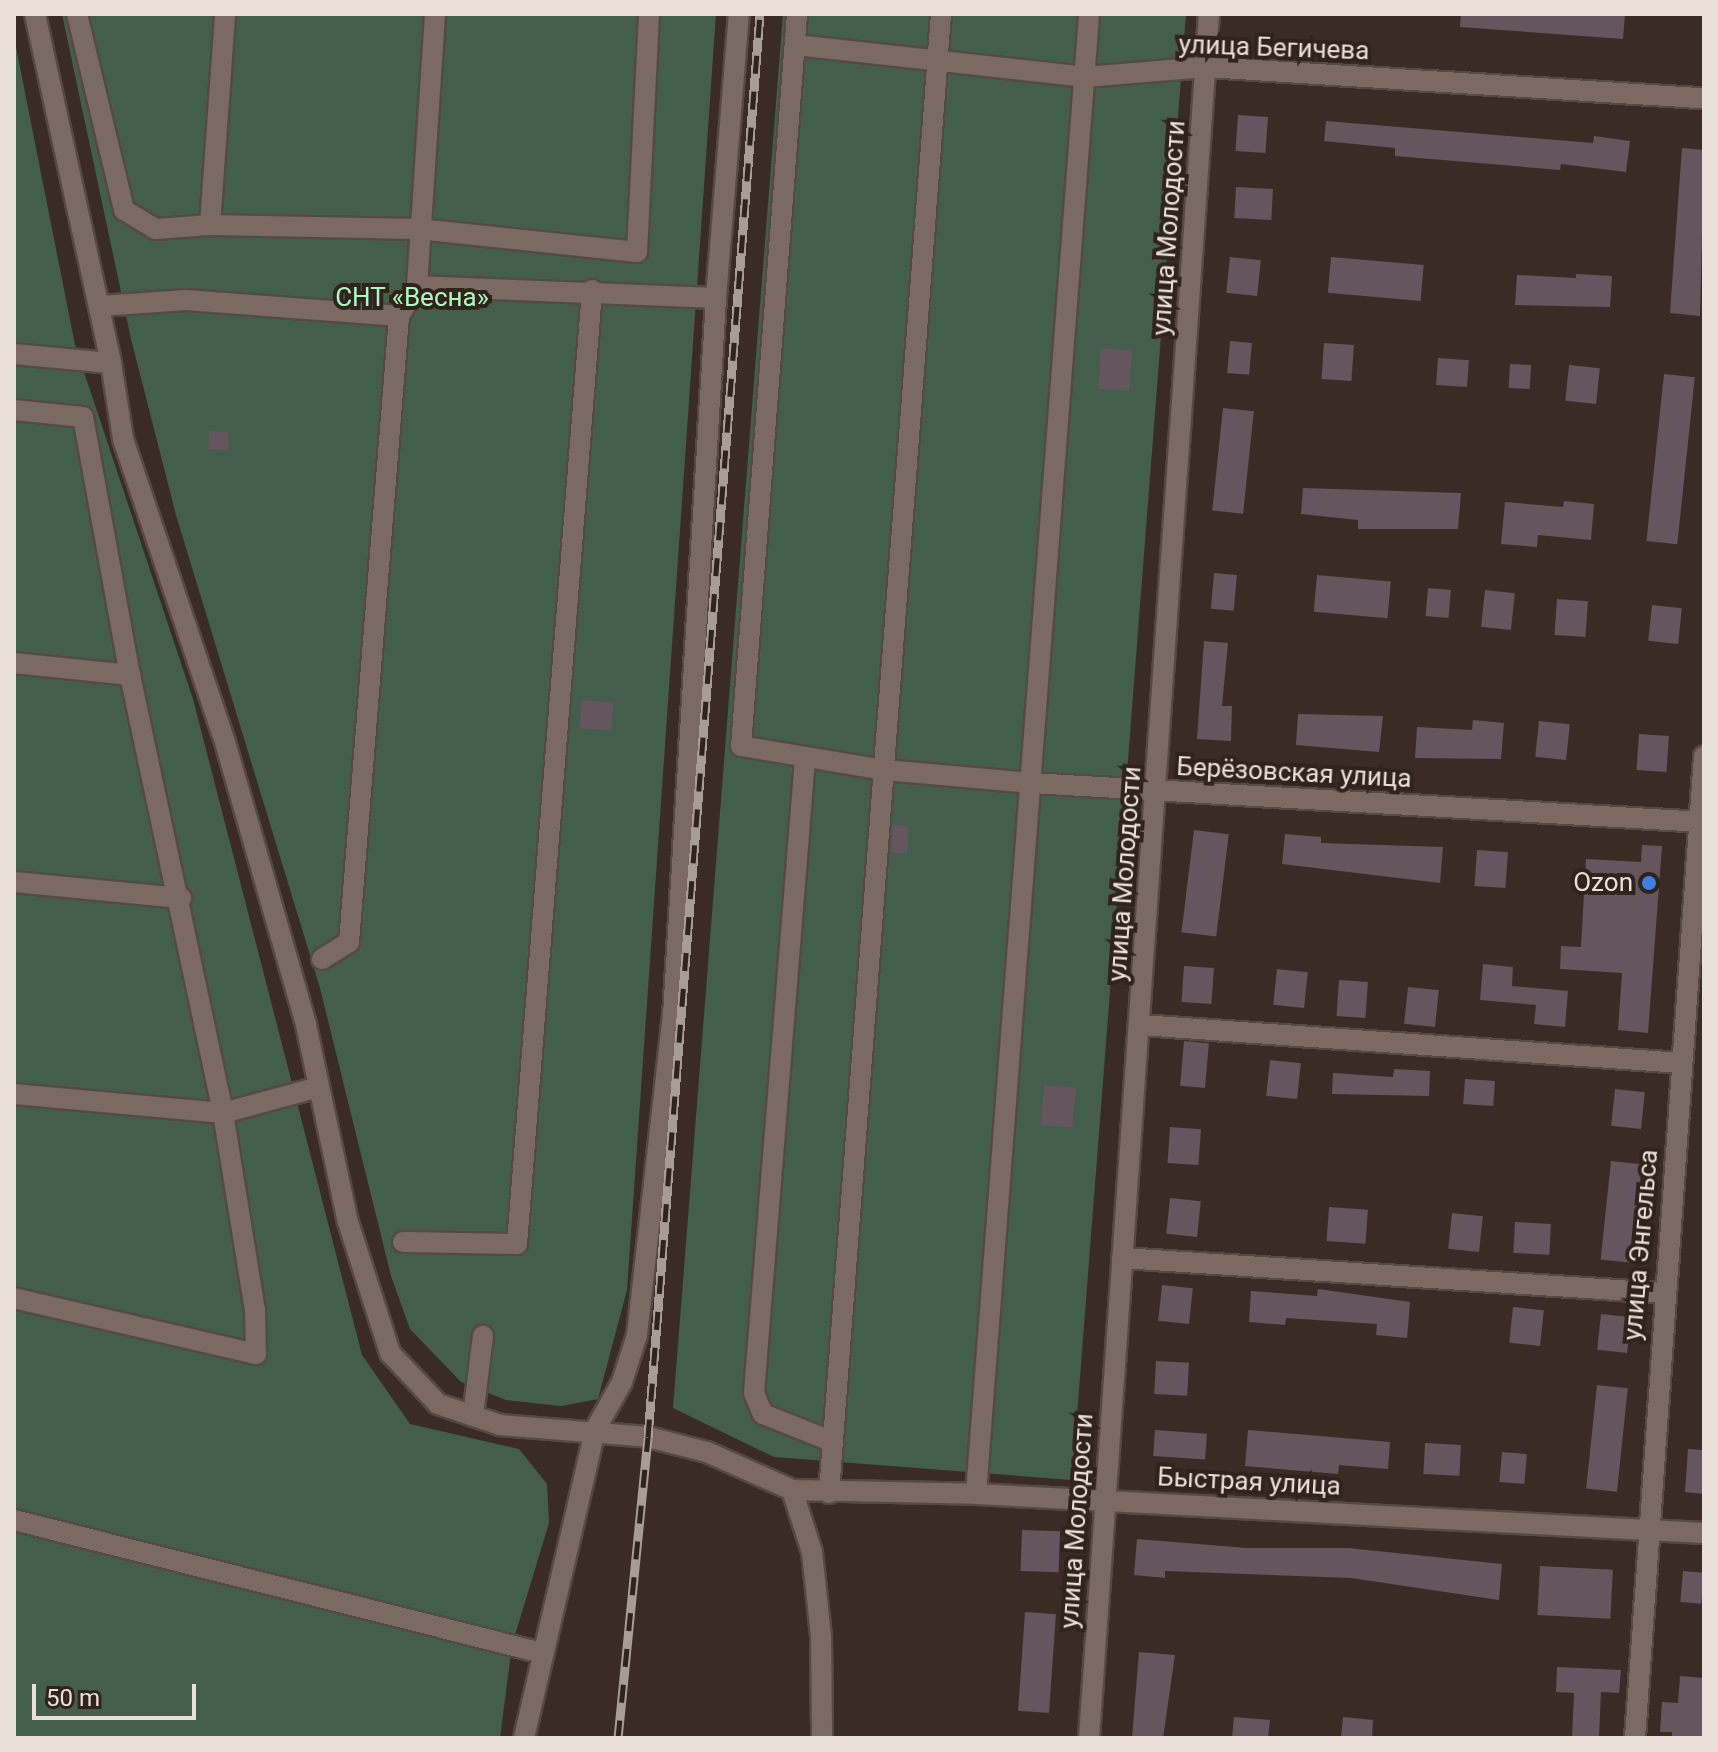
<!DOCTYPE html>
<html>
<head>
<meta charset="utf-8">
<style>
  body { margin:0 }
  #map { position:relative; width:1718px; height:1752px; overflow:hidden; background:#3a2c24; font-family:Roboto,sans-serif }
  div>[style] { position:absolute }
  .green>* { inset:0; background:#435f4b }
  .building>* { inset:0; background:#64555f; transform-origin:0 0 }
  .roads { filter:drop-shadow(2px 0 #554a42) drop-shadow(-2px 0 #554a42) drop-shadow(0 2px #554a42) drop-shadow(0 -2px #554a42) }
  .minor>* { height:20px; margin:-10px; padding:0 10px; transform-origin:10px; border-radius:10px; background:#7a6a61 }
  .rail>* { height:9px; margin-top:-4.5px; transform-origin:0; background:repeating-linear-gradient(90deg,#30231b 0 18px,#a79c96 0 36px); box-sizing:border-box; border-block:2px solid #a79c96 }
  .dots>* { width:22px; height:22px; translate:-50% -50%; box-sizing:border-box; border:4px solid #30231b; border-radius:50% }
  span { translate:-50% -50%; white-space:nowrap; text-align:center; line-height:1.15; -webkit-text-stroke:8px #30231b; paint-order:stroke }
  .street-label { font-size:26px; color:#e9e0da }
  .park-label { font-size:26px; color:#adf7c3 }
  .poi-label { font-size:26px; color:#e9e0da }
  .right { translate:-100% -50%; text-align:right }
  .frame { position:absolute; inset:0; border:16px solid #e9e0da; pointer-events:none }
  .scale { position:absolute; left:32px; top:1684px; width:164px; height:36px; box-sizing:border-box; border:4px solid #e9e0da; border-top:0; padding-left:10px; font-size:24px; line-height:28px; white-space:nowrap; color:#e9e0da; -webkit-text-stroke:6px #30231b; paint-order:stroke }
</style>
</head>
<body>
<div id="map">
  <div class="green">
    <div style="clip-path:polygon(62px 14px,716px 14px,627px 1290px,598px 1399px,561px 1406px,506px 1400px,461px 1382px,410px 1329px,391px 1276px,320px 988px,176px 515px,131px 339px)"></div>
    <div style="clip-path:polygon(783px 14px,1186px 14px,1072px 1480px,774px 1457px,673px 1408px)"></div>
    <div style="clip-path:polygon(14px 37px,75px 345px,193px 699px,362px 1355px,410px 1424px,519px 1449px,547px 1484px,549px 1523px,512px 1645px,500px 1738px,14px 1738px)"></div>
  </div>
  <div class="building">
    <div style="clip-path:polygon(1461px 14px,1625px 14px,1623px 39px,1460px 27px)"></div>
    <div style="left:1238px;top:115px;width:30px;height:36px;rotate:4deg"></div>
    <div style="clip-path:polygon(1326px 121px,1593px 143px,1594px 136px,1630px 141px,1626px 172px,1561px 164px,1560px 170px,1395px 156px,1395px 148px,1324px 141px)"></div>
    <div style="clip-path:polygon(1682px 148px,1704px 150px,1700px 316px,1670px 313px)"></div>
    <div style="left:1236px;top:187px;width:37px;height:31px;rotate:3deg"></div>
    <div style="left:1230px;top:257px;width:31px;height:36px;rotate:6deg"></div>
    <div style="left:1331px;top:257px;width:93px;height:36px;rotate:5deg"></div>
    <div style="clip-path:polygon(1576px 274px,1612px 276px,1610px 307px,1515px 305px,1517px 275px,1576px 278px)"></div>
    <div style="left:1230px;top:341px;width:22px;height:32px;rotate:5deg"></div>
    <div style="left:1324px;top:343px;width:30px;height:36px;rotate:4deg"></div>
    <div style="left:1101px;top:348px;width:31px;height:41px;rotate:4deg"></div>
    <div style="left:1438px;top:358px;width:31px;height:27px;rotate:4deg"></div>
    <div style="left:1510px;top:364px;width:21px;height:24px;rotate:3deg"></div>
    <div style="left:1569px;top:365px;width:31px;height:36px;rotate:6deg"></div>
    <div style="left:1664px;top:374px;width:31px;height:168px;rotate:6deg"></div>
    <div style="left:1223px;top:408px;width:31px;height:103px;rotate:6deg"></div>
    <div style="left:209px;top:431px;width:20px;height:18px;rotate:3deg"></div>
    <div style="clip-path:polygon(1303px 488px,1461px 493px,1458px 529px,1358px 529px,1358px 520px,1301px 514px)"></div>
    <div style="clip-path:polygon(1564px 501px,1594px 504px,1591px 540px,1538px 535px,1537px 547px,1501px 544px,1505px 502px,1563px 507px)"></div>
    <div style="left:1214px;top:573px;width:23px;height:36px;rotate:5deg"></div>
    <div style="left:1317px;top:575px;width:74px;height:37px;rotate:5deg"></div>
    <div style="left:1428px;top:588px;width:23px;height:28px;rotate:5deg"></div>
    <div style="left:1485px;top:590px;width:30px;height:37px;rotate:6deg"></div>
    <div style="left:1557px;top:599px;width:31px;height:36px;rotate:4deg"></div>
    <div style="left:1652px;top:605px;width:30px;height:36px;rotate:6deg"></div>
    <div style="clip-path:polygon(1204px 641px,1228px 643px,1222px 706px,1232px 706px,1231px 741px,1197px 739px)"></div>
    <div style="left:582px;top:700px;width:32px;height:28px;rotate:5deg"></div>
    <div style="clip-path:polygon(1298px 714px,1383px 716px,1379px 752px,1296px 745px)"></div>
    <div style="clip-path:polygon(1473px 720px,1504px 723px,1501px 759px,1415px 758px,1417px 727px,1472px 730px)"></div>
    <div style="left:1539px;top:721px;width:31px;height:36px;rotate:6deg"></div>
    <div style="left:1639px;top:734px;width:30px;height:36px;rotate:4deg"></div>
    <div style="left:893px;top:824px;width:16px;height:29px;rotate:4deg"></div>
    <div style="left:1194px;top:830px;width:35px;height:103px;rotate:7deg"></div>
    <div style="clip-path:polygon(1285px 834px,1321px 837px,1321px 843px,1443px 847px,1440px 883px,1282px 864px)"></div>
    <div style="clip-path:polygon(1642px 845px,1662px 846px,1648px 1033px,1618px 1030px,1622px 973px,1560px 969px,1561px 946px,1581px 947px,1586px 859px,1641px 862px)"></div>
    <div style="left:1477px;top:850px;width:31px;height:36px;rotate:4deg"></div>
    <div style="clip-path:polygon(1483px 964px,1513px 967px,1512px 986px,1568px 991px,1565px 1027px,1534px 1024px,1536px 1005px,1480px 1000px)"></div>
    <div style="left:1184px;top:966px;width:30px;height:36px;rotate:4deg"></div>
    <div style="left:1277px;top:969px;width:31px;height:36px;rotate:6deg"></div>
    <div style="left:1339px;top:980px;width:29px;height:36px;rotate:4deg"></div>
    <div style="left:1408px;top:987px;width:31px;height:37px;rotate:6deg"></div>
    <div style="left:1184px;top:1041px;width:25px;height:45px;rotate:5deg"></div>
    <div style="left:1270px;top:1060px;width:31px;height:36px;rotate:6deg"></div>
    <div style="clip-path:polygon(1394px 1069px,1430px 1071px,1429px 1096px,1332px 1094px,1333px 1073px,1393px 1077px)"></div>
    <div style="left:1465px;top:1079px;width:30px;height:25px;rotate:4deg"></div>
    <div style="left:1044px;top:1085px;width:32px;height:40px;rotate:5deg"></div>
    <div style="left:1615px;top:1089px;width:30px;height:37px;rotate:6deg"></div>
    <div style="left:1170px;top:1127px;width:31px;height:36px;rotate:4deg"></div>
    <div style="left:1611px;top:1161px;width:31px;height:99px;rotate:6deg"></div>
    <div style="left:1170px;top:1198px;width:31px;height:36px;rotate:6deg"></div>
    <div style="left:1329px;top:1207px;width:39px;height:34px;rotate:4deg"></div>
    <div style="left:1452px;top:1213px;width:31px;height:36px;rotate:6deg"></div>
    <div style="left:1515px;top:1222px;width:36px;height:31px;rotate:3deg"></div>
    <div style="left:1162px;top:1285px;width:31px;height:36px;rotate:6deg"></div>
    <div style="clip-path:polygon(1318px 1289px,1410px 1302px,1407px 1338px,1376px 1335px,1377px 1324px,1286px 1318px,1285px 1325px,1249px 1322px,1251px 1291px,1317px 1296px)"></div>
    <div style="left:1513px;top:1307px;width:31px;height:36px;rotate:6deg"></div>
    <div style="left:1601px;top:1314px;width:30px;height:36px;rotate:6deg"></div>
    <div style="left:1156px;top:1361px;width:33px;height:33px;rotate:3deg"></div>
    <div style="left:1597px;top:1385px;width:31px;height:104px;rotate:6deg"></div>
    <div style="left:1155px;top:1430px;width:52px;height:26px;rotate:4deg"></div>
    <div style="clip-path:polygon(1248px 1430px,1390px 1442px,1388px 1469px,1339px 1465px,1338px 1474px,1245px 1466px)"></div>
    <div style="left:1425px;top:1443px;width:36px;height:31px;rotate:3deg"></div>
    <div style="clip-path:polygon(1688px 1449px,1704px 1450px,1704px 1494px,1685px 1492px)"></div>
    <div style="left:1502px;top:1452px;width:25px;height:30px;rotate:5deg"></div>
    <div style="left:1022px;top:1530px;width:38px;height:41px;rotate:2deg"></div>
    <div style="clip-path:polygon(1137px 1539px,1247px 1548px,1348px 1548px,1502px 1564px,1499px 1600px,1351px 1578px,1165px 1571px,1165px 1578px,1134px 1575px)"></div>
    <div style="left:1540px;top:1566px;width:73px;height:49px;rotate:3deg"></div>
    <div style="left:1683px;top:1571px;width:21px;height:31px;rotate:5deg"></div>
    <div style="left:1025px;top:1612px;width:31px;height:99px;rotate:4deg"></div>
    <div style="clip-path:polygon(1139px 1652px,1175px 1655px,1163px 1738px,1132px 1738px)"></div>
    <div style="clip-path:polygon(1557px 1667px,1621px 1670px,1619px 1693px,1601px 1692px,1599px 1738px,1572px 1738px,1574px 1693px,1556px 1692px)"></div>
    <div style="clip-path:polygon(1680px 1676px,1704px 1678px,1704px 1738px,1672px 1738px,1672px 1732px,1660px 1732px,1662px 1702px,1678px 1703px)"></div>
    <div style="clip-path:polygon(1234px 1717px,1270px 1720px,1268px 1738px,1232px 1738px)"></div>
    <div style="clip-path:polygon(1343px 1717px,1373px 1720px,1372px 1738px,1341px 1738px)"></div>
  </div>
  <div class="roads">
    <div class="minor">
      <div style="left:35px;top:14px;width:357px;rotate:77.7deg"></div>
      <div style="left:111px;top:363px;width:77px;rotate:81deg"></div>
      <div style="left:123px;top:439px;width:320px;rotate:71.4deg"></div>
      <div style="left:225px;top:742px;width:294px;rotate:74deg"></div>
      <div style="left:306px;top:1025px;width:201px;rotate:78deg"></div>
      <div style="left:348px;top:1222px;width:138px;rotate:72.2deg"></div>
      <div style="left:390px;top:1353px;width:70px;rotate:46.7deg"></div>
      <div style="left:438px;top:1404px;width:65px;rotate:18.7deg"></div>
      <div style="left:500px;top:1425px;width:148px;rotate:4.6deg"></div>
      <div style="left:648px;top:1437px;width:61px;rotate:14.3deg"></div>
      <div style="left:707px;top:1452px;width:93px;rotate:24.1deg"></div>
      <div style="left:792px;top:1490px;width:65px;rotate:72.1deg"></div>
      <div style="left:812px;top:1552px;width:84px;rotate:83.9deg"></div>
      <div style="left:821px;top:1636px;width:102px;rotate:89.4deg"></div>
      <div style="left:77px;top:14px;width:202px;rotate:76.5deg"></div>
      <div style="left:124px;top:210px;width:37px;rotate:31deg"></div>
      <div style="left:156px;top:229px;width:54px;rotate:-4.2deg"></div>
      <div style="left:210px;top:225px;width:209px;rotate:1.1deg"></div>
      <div style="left:419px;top:229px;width:219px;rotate:6deg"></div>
      <div style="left:637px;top:252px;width:238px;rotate:-87.1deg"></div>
      <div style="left:797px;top:14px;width:734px;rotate:94.37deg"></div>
      <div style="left:741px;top:746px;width:146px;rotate:9.5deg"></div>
      <div style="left:885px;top:770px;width:147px;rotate:5.1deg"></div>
      <div style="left:1031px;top:783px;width:674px;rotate:3.32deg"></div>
      <div style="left:796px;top:45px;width:292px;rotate:6.3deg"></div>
      <div style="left:1086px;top:77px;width:120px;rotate:-4.8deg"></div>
      <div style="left:1206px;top:67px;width:499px;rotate:3.6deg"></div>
      <div style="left:210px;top:225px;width:212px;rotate:-85.9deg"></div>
      <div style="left:417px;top:286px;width:273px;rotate:-86.2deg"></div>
      <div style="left:100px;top:306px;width:86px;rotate:-4deg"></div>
      <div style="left:186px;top:300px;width:214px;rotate:4.3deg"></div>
      <div style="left:399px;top:316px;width:35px;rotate:-59deg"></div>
      <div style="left:417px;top:286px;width:299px;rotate:2.3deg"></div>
      <div style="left:14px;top:354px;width:97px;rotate:5.3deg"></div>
      <div style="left:14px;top:410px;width:69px;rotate:5.8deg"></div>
      <div style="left:83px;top:417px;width:262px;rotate:79.7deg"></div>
      <div style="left:130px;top:675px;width:448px;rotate:78deg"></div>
      <div style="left:223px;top:1113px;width:200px;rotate:80.8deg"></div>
      <div style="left:255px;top:1310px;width:44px;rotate:88.7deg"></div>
      <div style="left:256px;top:1354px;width:248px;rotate:-167deg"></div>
      <div style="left:14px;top:663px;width:117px;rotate:5.9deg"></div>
      <div style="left:805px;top:759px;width:636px;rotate:94.6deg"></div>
      <div style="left:754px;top:1393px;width:23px;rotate:67deg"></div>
      <div style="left:763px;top:1414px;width:73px;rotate:21.7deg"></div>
      <div style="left:14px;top:882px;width:168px;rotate:5.5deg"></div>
      <div style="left:322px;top:959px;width:32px;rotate:-32deg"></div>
      <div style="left:349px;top:942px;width:628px;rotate:-85.43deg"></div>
      <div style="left:1141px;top:1025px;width:542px;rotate:4.02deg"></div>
      <div style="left:14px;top:1094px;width:210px;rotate:5.2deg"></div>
      <div style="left:223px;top:1113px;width:99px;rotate:-15.2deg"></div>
      <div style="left:403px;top:1242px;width:114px;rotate:1deg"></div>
      <div style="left:517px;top:1244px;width:957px;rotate:-85.5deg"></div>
      <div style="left:1122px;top:1258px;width:542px;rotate:3.7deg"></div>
      <div style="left:473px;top:1416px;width:81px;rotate:-82.9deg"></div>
      <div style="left:792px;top:1490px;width:184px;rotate:1.2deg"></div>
      <div style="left:976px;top:1494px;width:729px;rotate:3.07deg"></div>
      <div style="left:829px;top:1493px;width:1483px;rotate:-85.67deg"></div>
      <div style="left:976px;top:1494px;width:1484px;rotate:-85.63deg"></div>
      <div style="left:14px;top:1520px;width:544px;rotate:14.14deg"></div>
      <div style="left:524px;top:1738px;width:316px;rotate:-77deg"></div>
      <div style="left:595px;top:1430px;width:55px;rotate:-60.6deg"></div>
      <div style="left:622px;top:1382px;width:49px;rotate:-72.3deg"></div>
      <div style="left:637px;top:1335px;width:321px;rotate:-83.6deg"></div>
      <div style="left:673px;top:1016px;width:719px;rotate:-86.57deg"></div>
      <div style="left:716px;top:298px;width:285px;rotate:-85.4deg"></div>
      <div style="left:1089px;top:1738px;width:1728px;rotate:-86.02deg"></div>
      <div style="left:1635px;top:1738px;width:984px;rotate:-85.98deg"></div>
    </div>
  </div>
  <div class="rail">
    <div style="left:618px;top:1738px;width:302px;rotate:-84.3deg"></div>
    <div style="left:648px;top:1437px;width:1427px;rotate:-85.5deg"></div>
  </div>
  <div class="dots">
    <div style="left:1649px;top:883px;background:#3f7fe0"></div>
  </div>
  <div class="street-label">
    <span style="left:1274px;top:48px;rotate:2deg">улица Бегичева</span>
    <span style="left:1169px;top:228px;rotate:-86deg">улица Молодости</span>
    <span style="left:1294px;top:773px;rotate:3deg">Берёзовская улица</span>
    <span style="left:1125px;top:874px;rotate:-86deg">улица Молодости</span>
    <span style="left:1641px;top:1245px;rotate:-85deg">улица Энгельса</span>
    <span style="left:1249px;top:1482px;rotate:3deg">Быстрая улица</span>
    <span style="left:1077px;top:1521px;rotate:-86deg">улица Молодости</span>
  </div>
  <div class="park-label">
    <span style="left:412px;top:298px">СНТ «Весна»</span>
  </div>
  <div class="poi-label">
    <span class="right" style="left:1633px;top:883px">Ozon</span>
  </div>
  <div class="frame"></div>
  <div class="scale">50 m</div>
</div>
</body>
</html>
